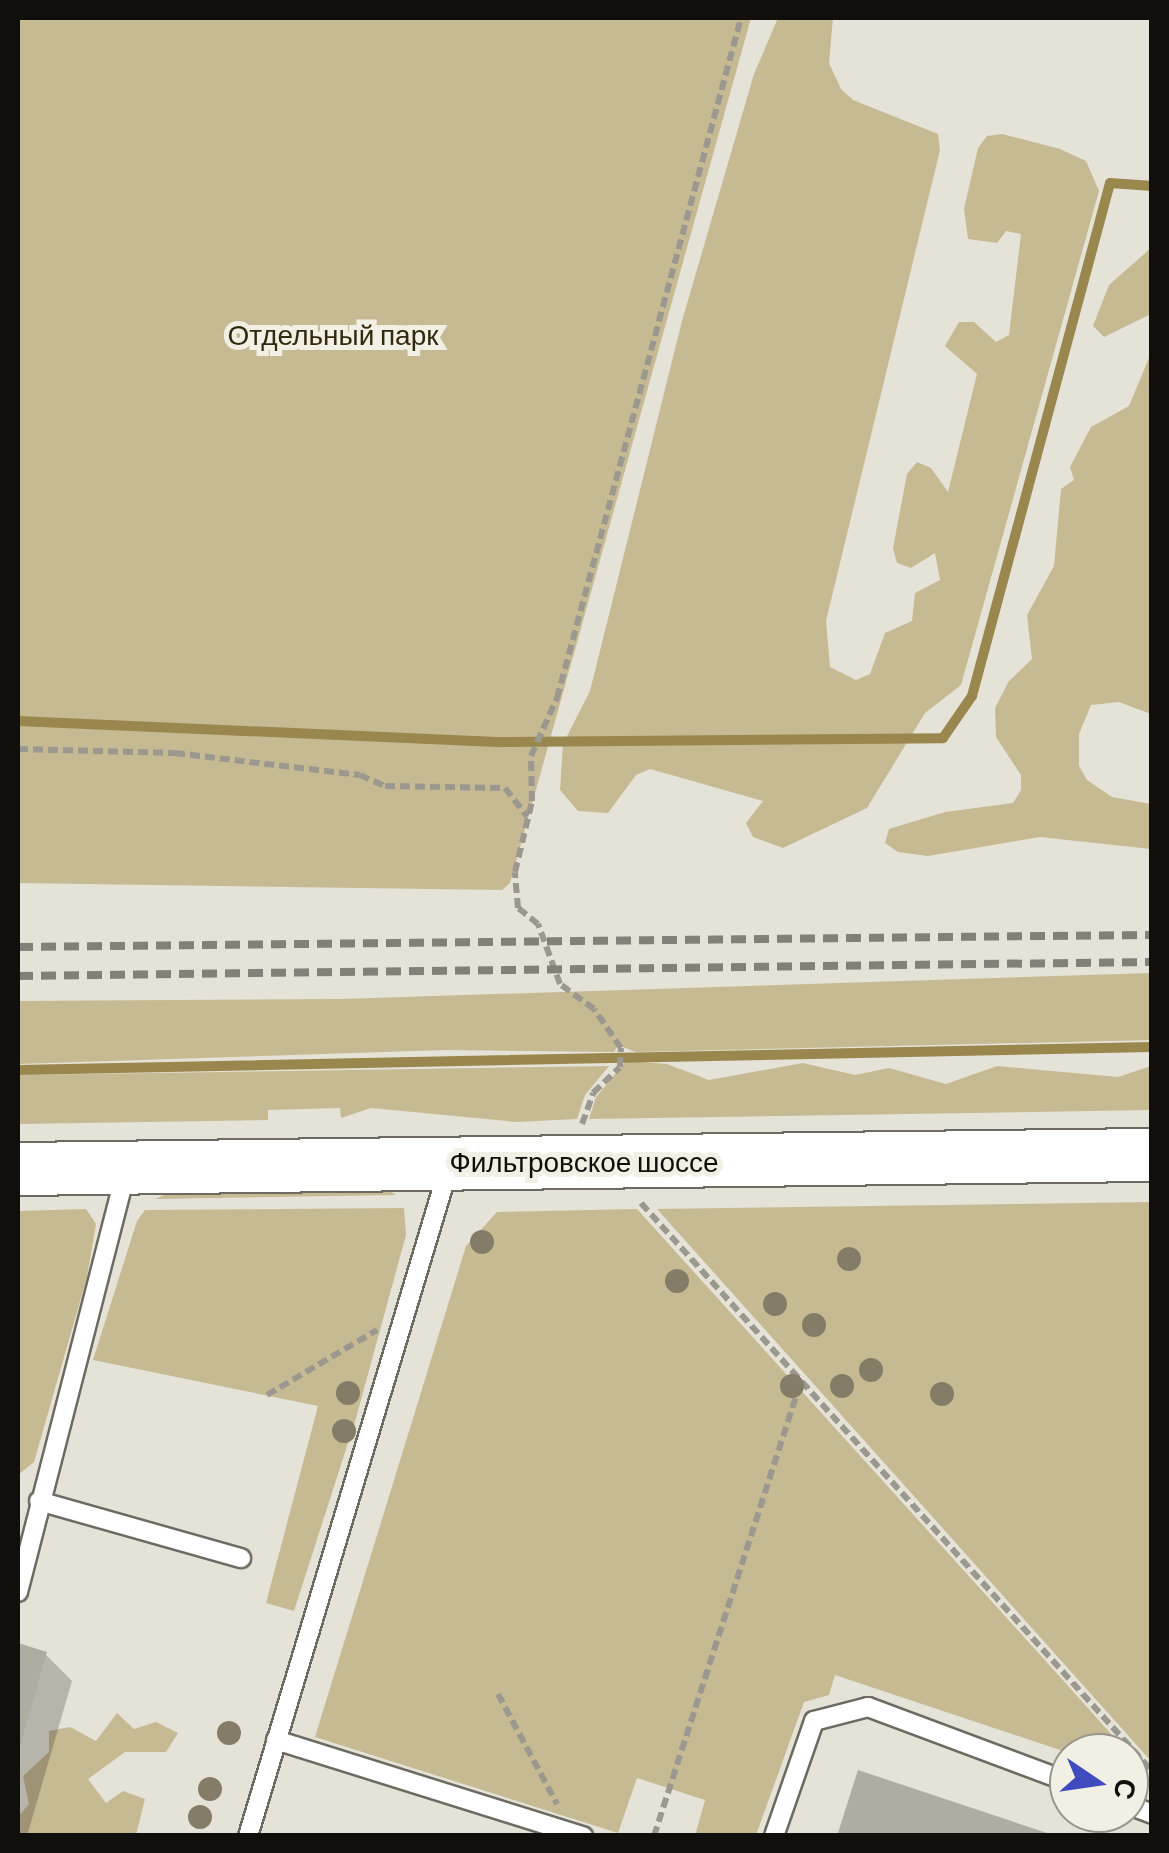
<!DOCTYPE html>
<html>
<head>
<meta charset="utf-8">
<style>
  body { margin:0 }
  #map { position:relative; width:1169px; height:1853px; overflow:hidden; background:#e5e2d7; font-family:Barlow,sans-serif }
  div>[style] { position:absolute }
  .green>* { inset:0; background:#c6ba93 }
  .shadow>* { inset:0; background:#0003 }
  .stream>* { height:10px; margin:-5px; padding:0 5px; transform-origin:5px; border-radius:5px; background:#99874d }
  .building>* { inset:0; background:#afaca2 }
  .path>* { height:6px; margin-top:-3px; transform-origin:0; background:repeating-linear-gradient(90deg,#9a988f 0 10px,transparent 0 15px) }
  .roads { filter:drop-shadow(2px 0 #6d6a61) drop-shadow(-2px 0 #6d6a61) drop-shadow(0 2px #6d6a61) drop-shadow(0 -2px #6d6a61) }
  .lane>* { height:18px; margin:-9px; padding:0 9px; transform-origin:9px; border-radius:9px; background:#fff }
  .secondary>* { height:52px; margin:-26px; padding:0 26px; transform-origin:26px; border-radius:26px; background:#fff }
  .rail>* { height:8px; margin-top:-4px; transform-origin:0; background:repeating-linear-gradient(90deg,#828078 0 15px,transparent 0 23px) }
  .trees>* { width:24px; height:24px; margin:-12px; border-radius:50%; background:#837d68 }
  span { translate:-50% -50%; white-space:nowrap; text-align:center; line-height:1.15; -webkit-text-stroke:10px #f2efe4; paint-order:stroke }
  .park-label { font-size:28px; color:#322a0e }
  .street-label { font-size:28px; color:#100f0b }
  .frame { position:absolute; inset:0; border:20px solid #100f0b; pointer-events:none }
  .north { position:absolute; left:1049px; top:1733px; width:100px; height:100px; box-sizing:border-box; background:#f2efe4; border:2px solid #98958d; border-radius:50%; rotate:103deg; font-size:28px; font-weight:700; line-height:40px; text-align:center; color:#100f0b }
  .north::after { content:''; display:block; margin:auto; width:35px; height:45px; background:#414bc0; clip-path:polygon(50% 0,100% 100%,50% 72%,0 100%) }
</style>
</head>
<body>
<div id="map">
  <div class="green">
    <div style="clip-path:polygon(18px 18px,751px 18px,510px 883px,502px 890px,18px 883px)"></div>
    <div style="clip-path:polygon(778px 18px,833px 18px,829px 63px,841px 89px,853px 100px,938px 134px,940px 150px,826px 621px,830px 667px,856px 680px,870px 674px,885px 633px,912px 621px,915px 593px,940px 580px,935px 553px,911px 568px,897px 563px,893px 548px,907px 474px,917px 462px,931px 468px,948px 492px,977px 374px,945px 346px,959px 322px,974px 322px,996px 342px,1009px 335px,1021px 234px,1006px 231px,997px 243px,968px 239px,964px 209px,978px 148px,987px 136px,1002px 134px,1060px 149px,1086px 161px,1099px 191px,961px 685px,925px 713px,867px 808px,783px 848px,753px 837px,746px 823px,763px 801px,650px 769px,636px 775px,608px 813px,578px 811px,560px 790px,563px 744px,590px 691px,682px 321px,754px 74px)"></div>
    <div style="clip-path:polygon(1151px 248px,1151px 314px,1104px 337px,1093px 326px,1109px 285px)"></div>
    <div style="clip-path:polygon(1151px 353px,1151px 714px,1119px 702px,1091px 705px,1079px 734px,1079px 766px,1087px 780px,1112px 797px,1151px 804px,1151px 849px,1040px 837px,928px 856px,898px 852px,885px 843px,889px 829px,945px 812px,1013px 803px,1021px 790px,1021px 775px,996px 737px,995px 708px,1009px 681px,1032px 659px,1027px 615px,1054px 566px,1061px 489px,1074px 480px,1070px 467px,1091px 427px,1129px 406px)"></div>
    <div style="clip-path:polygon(1151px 973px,1151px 1040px,636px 1052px,618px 1045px,614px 1052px,445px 1050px,18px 1064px,18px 1001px,342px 999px)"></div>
    <div style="clip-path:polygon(626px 1061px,667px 1064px,709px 1080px,803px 1063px,855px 1075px,889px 1068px,946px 1084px,997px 1066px,1118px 1077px,1151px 1066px,1151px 1110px,589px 1119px,596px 1097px)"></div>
    <div style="clip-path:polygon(609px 1066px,585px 1095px,577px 1119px,517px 1122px,371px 1108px,341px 1118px,340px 1108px,268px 1110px,268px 1120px,18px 1124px,18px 1075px)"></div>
    <div style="clip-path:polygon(178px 1189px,386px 1189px,396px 1195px,155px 1199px)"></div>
    <div style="clip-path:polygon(1151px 1202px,1152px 1202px,1151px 1761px,657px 1209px)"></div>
    <div style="clip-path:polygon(404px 1208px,406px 1235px,356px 1418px,294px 1611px,266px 1603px,318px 1406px,93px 1360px,137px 1221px,145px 1210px)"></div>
    <div style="clip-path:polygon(86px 1209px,96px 1224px,87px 1277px,34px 1462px,18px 1475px,18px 1211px)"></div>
    <div style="clip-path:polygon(637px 1209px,1061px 1678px,1128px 1753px,1069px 1753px,835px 1675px,829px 1695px,804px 1702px,756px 1835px,695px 1836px,705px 1800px,637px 1778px,618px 1833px,315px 1737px,466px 1246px,497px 1212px)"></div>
    <div style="clip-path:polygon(117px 1713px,134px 1729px,156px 1722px,178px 1733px,166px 1752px,125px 1752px,88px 1779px,106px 1803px,123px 1791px,145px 1799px,136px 1835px,18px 1835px,18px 1817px,29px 1804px,23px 1776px,49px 1752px,49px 1731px,70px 1727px,96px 1741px)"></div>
  </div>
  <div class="shadow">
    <div style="clip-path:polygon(18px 1533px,36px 1551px,18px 1588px)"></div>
    <div style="clip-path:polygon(18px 1646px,45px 1654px,72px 1681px,27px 1836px,18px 1836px)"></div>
  </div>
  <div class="stream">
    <div style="left:18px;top:721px;width:485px;rotate:2.5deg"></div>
    <div style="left:503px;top:742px;width:440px;rotate:-0.5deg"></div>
    <div style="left:943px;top:738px;width:51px;rotate:-55.4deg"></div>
    <div style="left:972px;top:696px;width:531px;rotate:-74.94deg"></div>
    <div style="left:1110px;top:183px;width:42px;rotate:4.1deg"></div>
    <div style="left:18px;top:1070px;width:1134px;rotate:-1.16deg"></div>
  </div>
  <div class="building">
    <div style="clip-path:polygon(18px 1643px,47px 1652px,19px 1750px,18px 1749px)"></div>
    <div style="clip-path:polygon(858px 1770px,1053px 1835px,1053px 1836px,837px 1836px)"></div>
  </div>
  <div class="path">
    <div style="left:18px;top:749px;width:157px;rotate:1.5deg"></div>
    <div style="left:175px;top:753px;width:186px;rotate:6.8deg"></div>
    <div style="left:360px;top:775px;width:27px;rotate:24deg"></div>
    <div style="left:385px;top:786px;width:120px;rotate:1deg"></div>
    <div style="left:505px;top:788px;width:36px;rotate:52deg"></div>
    <div style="left:582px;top:1124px;width:33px;rotate:-70deg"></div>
    <div style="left:593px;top:1093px;width:37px;rotate:-44deg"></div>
    <div style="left:620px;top:1067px;width:19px;rotate:-87deg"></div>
    <div style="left:621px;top:1048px;width:47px;rotate:-124.7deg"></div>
    <div style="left:594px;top:1009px;width:42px;rotate:-143.7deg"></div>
    <div style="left:560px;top:984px;width:64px;rotate:-110.1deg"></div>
    <div style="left:538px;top:924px;width:26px;rotate:-141deg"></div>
    <div style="left:518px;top:908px;width:36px;rotate:-95deg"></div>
    <div style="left:515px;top:872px;width:73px;rotate:-76.5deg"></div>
    <div style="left:532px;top:801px;width:45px;rotate:-91.3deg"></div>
    <div style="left:531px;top:756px;width:64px;rotate:-65.9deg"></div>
    <div style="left:557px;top:698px;width:704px;rotate:-74.86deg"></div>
    <div style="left:641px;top:1203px;width:764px;rotate:48.02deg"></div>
    <div style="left:267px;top:1395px;width:128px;rotate:-30.6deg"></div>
    <div style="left:498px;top:1694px;width:125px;rotate:61.8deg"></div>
    <div style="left:654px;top:1836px;width:478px;rotate:-72.1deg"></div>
  </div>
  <div class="roads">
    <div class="lane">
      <div style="left:39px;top:1501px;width:210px;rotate:15.8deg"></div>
      <div style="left:18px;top:1592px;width:434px;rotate:-75.6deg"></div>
      <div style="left:276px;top:1740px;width:322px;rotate:17.4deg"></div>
      <div style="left:1129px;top:1805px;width:25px;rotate:21deg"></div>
      <div style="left:248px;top:1836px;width:695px;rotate:-73.28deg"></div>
      <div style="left:774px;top:1836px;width:122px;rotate:-70.8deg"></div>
      <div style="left:814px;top:1721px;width:56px;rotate:-14.5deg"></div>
      <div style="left:868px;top:1707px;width:215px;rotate:20.5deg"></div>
    </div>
    <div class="secondary">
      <div style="left:18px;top:1169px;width:1134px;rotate:-0.71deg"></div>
    </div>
  </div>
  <div class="rail">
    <div style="left:18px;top:947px;width:1134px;rotate:-0.61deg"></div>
    <div style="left:18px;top:976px;width:1134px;rotate:-0.71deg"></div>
  </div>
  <div class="trees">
    <div style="left:482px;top:1242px"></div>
    <div style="left:849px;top:1259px"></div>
    <div style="left:677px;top:1281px"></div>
    <div style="left:775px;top:1304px"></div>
    <div style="left:814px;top:1325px"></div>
    <div style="left:871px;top:1370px"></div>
    <div style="left:792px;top:1386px"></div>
    <div style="left:842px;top:1386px"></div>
    <div style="left:348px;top:1393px"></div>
    <div style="left:942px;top:1394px"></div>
    <div style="left:344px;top:1431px"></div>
    <div style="left:229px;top:1733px"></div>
    <div style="left:210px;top:1789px"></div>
    <div style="left:200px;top:1817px"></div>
  </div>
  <div class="park-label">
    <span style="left:333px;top:334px">Отдельный парк</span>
  </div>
  <div class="street-label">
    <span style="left:584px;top:1161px">Фильтровское шоссе</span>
  </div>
  <div class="frame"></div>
  <div class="north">С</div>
</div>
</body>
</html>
